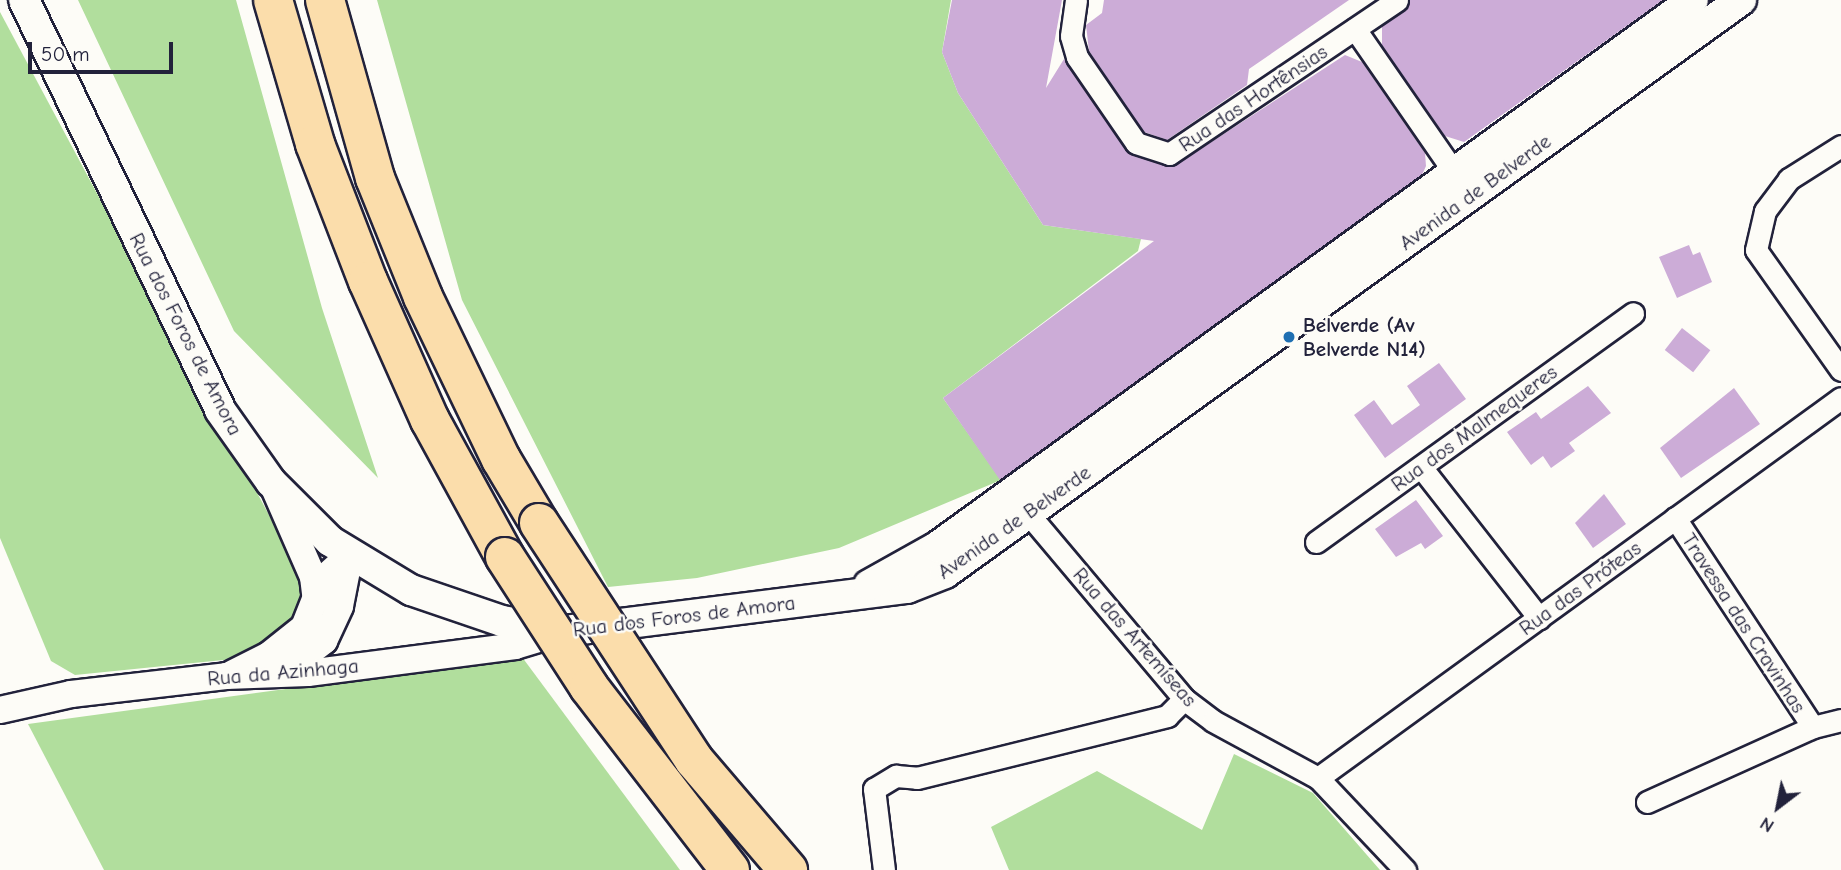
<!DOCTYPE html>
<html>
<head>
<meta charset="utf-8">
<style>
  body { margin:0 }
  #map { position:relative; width:1841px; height:870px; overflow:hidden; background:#fdfcf7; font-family:"Comic Neue",sans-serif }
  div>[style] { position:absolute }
  .green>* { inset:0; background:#b1de9d }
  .building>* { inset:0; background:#ccacd7; transform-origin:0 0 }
  .roads { filter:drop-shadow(2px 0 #22223b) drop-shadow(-2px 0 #22223b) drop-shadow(0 2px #22223b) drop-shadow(0 -2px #22223b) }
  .minor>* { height:21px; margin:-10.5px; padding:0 10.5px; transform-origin:10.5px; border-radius:10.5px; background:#fdfcf7 }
  .tertiary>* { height:26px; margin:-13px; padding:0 13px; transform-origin:13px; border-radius:13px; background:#fdfcf7 }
  .secondary>* { height:30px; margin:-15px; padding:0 15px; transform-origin:15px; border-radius:15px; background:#fdfcf7 }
  .motorway>* { height:38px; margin:-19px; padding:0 19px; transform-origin:19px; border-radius:19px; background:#fbddab }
  .bridges { filter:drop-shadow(2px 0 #22223b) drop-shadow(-2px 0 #22223b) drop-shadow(0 2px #22223b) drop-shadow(0 -2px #22223b) }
  .motorway-bridge>* { height:38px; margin:-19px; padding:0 19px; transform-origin:19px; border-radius:19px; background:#fbddab }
  .dots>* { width:19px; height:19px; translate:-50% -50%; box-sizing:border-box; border:4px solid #fdfcf7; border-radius:50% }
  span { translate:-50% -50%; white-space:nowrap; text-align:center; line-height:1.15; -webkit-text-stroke:5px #fdfcf7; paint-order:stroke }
  .street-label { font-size:21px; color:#22223b }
  .poi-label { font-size:21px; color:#22223b; font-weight:700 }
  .left { translate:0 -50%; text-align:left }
  .north { position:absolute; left:1743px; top:772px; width:70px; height:70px; -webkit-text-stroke:5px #fdfcf7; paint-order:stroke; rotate:212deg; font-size:19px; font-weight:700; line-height:28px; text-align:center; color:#22223b }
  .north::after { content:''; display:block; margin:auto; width:24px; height:32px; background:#22223b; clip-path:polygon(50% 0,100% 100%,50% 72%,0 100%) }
  .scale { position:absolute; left:28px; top:42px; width:145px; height:32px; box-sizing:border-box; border:4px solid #22223b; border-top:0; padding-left:9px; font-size:21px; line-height:24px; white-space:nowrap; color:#22223b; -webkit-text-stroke:5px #fdfcf7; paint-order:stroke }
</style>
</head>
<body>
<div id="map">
  <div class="green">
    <div style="clip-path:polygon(78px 0,236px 0,322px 308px,378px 478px,234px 331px)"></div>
    <div style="clip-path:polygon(377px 0,951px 0,942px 52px,958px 93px,1043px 225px,1141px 239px,1138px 251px,943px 398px,1001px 480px,839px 548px,697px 578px,608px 587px,462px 300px)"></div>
    <div style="clip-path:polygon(0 12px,300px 573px,307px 593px,301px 619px,243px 658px,75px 675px,51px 661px,0 538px)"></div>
    <div style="clip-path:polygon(522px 657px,680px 870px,104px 870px,28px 724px)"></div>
    <div style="clip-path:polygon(1234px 754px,1313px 793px,1380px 870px,1009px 870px,991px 827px,1097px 771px,1202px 830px)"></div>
  </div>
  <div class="building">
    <div style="clip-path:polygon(952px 0,1062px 0,1046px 88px,1064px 59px,1132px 155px,1176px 165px,1345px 55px,1362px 62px,1425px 153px,1426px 166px,1422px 175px,1000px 480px,943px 398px,1154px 241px,1043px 225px,958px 93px,942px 52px)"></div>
    <div style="clip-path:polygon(1104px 0,1349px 0,1249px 69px,1247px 85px,1167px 140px,1144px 132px,1089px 51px,1086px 25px,1102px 13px)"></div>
    <div style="clip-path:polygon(1410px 0,1663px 0,1464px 142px,1445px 136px,1382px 45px,1382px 26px)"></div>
    <div style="clip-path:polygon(1689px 245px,1693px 255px,1700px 252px,1712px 282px,1677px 298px,1659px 257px)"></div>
    <div style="left:1682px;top:328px;width:36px;height:28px;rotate:38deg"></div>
    <div style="clip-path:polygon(1439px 363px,1466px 399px,1385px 458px,1354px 415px,1374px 400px,1392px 425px,1420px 405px,1407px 386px)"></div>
    <div style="clip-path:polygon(1588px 386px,1611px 413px,1569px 443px,1575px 451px,1551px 468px,1543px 456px,1531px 465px,1507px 432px,1536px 412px,1541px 419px)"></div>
    <div style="clip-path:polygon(1734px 388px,1760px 424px,1681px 478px,1660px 448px)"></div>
    <div style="clip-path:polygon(1604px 494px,1626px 524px,1593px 548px,1575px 523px)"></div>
    <div style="clip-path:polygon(1416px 500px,1443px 536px,1425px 549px,1421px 543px,1396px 557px,1375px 529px)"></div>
  </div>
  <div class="roads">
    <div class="minor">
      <div style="left:1076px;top:0;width:36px;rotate:98deg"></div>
      <div style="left:1071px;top:36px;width:22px;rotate:74deg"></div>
      <div style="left:1077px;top:57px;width:104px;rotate:55.5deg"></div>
      <div style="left:1136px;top:143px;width:35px;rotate:18deg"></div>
      <div style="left:1169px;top:154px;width:275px;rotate:-34deg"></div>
      <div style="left:1355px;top:29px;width:186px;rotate:55.3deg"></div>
      <div style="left:1841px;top:146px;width:62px;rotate:147.6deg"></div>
      <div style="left:1789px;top:179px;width:40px;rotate:127deg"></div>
      <div style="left:1765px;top:211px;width:40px;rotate:103deg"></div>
      <div style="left:1756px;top:250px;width:147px;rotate:54.7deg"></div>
      <div style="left:1421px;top:467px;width:192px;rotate:52deg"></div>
      <div style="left:1020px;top:504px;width:255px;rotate:49.9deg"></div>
      <div style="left:1184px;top:699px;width:36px;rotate:37deg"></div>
      <div style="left:1213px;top:721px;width:119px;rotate:28.5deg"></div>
      <div style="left:1318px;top:778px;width:127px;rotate:46.6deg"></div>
      <div style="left:1675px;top:518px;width:250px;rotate:56.6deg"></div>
      <div style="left:1316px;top:542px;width:391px;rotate:-35.8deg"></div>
      <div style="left:1318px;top:778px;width:646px;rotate:-36deg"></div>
      <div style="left:1647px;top:802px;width:182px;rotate:-24.3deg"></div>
      <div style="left:1813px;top:727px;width:29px;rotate:-14deg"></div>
      <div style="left:884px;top:870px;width:82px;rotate:-97deg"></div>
      <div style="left:874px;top:789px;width:26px;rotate:-31deg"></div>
      <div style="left:896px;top:776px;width:21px;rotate:5deg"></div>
      <div style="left:917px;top:778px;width:258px;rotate:-13.9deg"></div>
      <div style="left:1167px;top:716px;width:24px;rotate:-45deg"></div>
    </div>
    <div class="tertiary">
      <div style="left:275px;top:490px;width:95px;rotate:66.4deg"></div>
      <div style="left:313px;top:577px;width:24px;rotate:83deg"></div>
      <div style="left:284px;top:672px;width:51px;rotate:-37.8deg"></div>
      <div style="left:324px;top:641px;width:38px;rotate:-65deg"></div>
      <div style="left:340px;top:606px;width:52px;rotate:-78.9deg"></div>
      <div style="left:233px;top:673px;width:40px;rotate:-26.6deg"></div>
      <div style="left:269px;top:655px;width:45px;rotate:-38.7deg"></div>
      <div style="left:304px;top:627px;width:52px;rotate:-68.4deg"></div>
      <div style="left:323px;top:579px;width:36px;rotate:-42deg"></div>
      <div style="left:0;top:710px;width:73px;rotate:-12.7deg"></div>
      <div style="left:71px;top:694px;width:156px;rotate:-6.6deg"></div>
      <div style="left:226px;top:676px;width:82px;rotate:-2.1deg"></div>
      <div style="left:308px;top:673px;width:209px;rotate:-7.4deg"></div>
      <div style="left:515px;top:646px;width:52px;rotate:-16.7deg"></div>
    </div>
    <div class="secondary">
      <div style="left:24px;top:0;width:454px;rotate:64.4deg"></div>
      <div style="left:220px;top:410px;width:88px;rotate:54.7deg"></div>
      <div style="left:271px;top:482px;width:83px;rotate:45deg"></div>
      <div style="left:330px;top:541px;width:95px;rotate:31.2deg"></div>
      <div style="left:411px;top:590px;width:96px;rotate:18.8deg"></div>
      <div style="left:502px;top:621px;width:64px;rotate:9deg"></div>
      <div style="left:565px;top:631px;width:345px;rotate:-7.2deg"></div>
      <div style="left:907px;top:588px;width:41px;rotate:-21.5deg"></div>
      <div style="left:945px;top:573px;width:981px;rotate:-35.75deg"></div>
      <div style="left:869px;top:585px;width:78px;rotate:-29.2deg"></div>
      <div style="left:937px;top:547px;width:933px;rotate:-35.89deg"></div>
    </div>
    <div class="motorway">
      <div style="left:273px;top:0;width:150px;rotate:73.7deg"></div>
      <div style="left:315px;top:144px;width:147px;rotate:68.9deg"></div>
      <div style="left:368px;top:281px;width:152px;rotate:66deg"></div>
      <div style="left:430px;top:420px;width:156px;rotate:61.3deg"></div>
      <div style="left:325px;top:0;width:185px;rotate:74.3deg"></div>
      <div style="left:375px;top:178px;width:128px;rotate:68deg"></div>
      <div style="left:423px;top:297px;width:180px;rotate:64.3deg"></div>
      <div style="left:501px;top:459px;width:74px;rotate:59.3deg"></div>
    </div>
  </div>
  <div class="bridges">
    <div class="motorway-bridge">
      <div style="left:539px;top:523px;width:283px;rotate:56.8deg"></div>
      <div style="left:694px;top:760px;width:145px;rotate:49.5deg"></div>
      <div style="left:505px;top:557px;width:155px;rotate:57.1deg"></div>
      <div style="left:589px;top:687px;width:231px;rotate:52.4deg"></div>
    </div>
  </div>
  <div class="dots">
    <div style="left:1289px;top:337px;background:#1f6fb2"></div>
  </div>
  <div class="street-label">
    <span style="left:1253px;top:98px;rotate:-34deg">Rua das Hortênsias</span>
    <span style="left:1475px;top:192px;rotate:-36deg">Avenida de Belverde</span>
    <span style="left:186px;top:334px;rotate:63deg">Rua dos Foros de Amora</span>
    <span style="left:1474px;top:428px;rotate:-36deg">Rua dos Malmequeres</span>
    <span style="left:1014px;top:522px;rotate:-35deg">Avenida de Belverde</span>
    <span style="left:1580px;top:588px;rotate:-36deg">Rua das Próteas</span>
    <span style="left:684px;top:616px;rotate:-7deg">Rua dos Foros de Amora</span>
    <span style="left:1744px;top:623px;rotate:57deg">Travessa das Cravinhas</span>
    <span style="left:1135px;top:637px;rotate:49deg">Rua das Artemíseas</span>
    <span style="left:283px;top:672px;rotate:-5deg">Rua da Azinhaga</span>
  </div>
  <div class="poi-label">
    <span class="left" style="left:1303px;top:337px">Belverde (Av<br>Belverde N14)</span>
  </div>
  <div class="north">N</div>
  <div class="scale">50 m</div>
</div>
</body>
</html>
